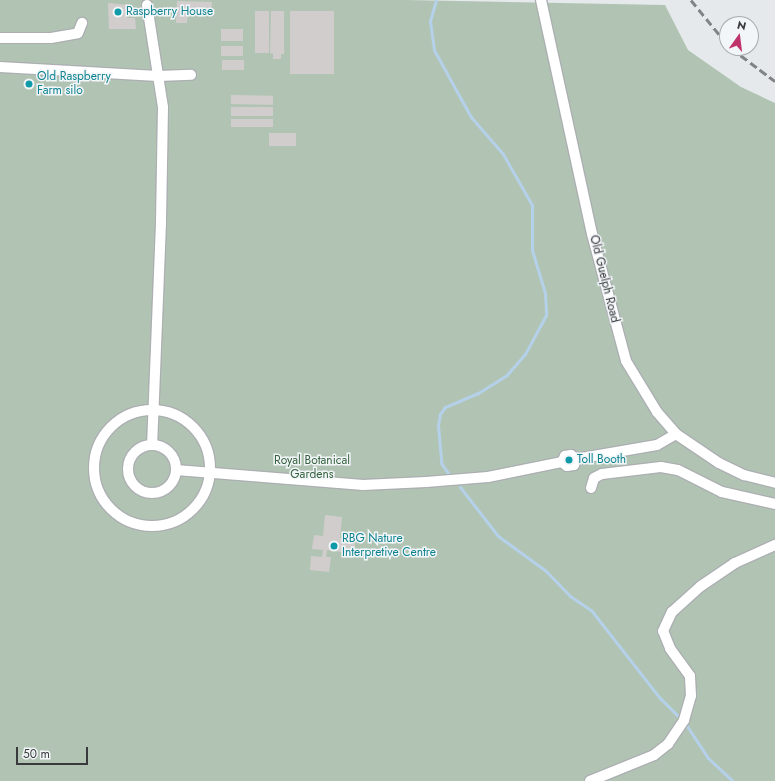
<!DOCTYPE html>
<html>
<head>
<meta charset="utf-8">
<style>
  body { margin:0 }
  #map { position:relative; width:775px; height:781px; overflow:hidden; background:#e5e9eb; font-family:Jost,sans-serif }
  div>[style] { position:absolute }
  .green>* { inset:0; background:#b1c4b3 }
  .stream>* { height:3px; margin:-1.5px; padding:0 1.5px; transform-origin:1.5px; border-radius:1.5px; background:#b5d1ea }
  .building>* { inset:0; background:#d2cdcd; transform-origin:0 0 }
  .roads { filter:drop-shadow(1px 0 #acafb2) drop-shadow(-1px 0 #acafb2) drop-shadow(0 1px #acafb2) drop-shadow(0 -1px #acafb2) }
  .minor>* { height:10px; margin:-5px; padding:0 5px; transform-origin:5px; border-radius:5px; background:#fff }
  .minor>.ring { margin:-5px; padding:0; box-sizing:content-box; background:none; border:10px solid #fff; border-radius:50% }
  .rail>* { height:3px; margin-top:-1.5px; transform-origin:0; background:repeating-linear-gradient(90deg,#818485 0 8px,transparent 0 12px) }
  .dots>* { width:11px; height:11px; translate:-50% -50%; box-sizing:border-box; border:2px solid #f2f6f9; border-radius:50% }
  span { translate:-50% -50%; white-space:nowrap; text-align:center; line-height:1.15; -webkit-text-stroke:3px #f2f6f9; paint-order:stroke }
  .culture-label { font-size:12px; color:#0d838f }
  .left { translate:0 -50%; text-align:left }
  .street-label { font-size:12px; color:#383a3b }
  .park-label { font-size:12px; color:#35613d }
  .north { position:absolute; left:719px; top:16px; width:40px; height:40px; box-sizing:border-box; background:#f2f6f9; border:1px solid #a8abad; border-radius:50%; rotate:14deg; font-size:11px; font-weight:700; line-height:16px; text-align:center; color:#383a3b }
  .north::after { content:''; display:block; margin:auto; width:14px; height:18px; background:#be336c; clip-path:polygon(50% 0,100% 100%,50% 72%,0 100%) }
  .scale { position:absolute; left:16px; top:747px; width:72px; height:18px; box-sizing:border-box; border:2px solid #383a3b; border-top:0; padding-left:5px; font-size:12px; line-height:14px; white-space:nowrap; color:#383a3b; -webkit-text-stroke:3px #f2f6f9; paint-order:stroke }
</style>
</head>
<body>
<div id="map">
  <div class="green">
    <div style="clip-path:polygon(0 0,406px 0,665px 5px,688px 50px,741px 87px,775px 103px,775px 781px,0 781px)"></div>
  </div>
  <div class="stream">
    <div style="left:436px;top:0;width:22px;rotate:106deg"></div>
    <div style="left:430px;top:21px;width:29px;rotate:82deg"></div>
    <div style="left:434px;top:50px;width:77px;rotate:61.1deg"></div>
    <div style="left:471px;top:117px;width:49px;rotate:49.1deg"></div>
    <div style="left:503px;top:154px;width:59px;rotate:60.4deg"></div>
    <div style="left:532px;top:205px;width:45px;rotate:90deg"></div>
    <div style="left:532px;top:250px;width:45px;rotate:73.2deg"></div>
    <div style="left:545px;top:293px;width:22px;rotate:87deg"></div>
    <div style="left:546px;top:315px;width:44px;rotate:118.3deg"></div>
    <div style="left:525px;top:354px;width:28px;rotate:131deg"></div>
    <div style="left:507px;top:375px;width:34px;rotate:148deg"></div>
    <div style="left:478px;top:393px;width:36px;rotate:157deg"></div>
    <div style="left:445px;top:407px;width:9px;rotate:126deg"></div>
    <div style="left:440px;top:414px;width:11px;rotate:100deg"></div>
    <div style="left:438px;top:425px;width:38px;rotate:85deg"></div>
    <div style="left:441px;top:463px;width:12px;rotate:55deg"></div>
    <div style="left:460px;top:487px;width:62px;rotate:52.2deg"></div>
    <div style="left:498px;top:536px;width:59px;rotate:36.1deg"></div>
    <div style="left:546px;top:571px;width:35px;rotate:46deg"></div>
    <div style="left:570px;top:596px;width:25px;rotate:34deg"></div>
    <div style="left:591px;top:610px;width:110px;rotate:52deg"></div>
    <div style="left:659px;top:697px;width:37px;rotate:45deg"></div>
    <div style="left:685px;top:723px;width:42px;rotate:56.7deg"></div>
    <div style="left:708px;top:758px;width:34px;rotate:43deg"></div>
  </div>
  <div class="building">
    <div style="clip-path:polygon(177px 1px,212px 2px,211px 15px,188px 14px,187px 23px,176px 23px)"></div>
    <div style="clip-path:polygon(108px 3px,127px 5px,127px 18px,135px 18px,136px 29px,109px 29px)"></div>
    <div style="left:255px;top:11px;width:14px;height:42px"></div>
    <div style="clip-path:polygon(271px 11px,284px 11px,284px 54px,281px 54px,281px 59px,273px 59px,273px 54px,270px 53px)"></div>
    <div style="left:290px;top:11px;width:44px;height:63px"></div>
    <div style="left:221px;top:29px;width:22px;height:12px"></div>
    <div style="left:221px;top:46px;width:22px;height:10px"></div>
    <div style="left:222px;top:60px;width:22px;height:10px"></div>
    <div style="left:231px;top:95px;width:42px;height:9px;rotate:1deg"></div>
    <div style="left:231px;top:107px;width:42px;height:9px"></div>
    <div style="left:231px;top:119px;width:42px;height:8px"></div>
    <div style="left:269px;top:133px;width:27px;height:13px"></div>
    <div style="clip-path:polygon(325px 515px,342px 517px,340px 538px,350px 539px,350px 542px,355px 543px,354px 550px,349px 549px,349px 553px,327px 550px,326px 557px,331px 557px,329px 572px,310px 570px,311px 556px,322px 557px,323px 550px,312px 549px,314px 535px,323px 536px)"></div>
  </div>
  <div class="roads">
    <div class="minor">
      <div style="left:541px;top:0;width:239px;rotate:77.7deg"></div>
      <div style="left:592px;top:234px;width:131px;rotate:75deg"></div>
      <div style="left:626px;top:361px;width:60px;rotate:58.7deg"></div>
      <div style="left:657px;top:412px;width:29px;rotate:49deg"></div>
      <div style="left:676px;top:434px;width:52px;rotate:34deg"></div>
      <div style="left:719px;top:463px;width:28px;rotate:26deg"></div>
      <div style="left:744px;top:475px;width:32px;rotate:14deg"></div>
      <div style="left:147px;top:5px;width:103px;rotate:81.1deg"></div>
      <div style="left:163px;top:107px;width:116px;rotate:91deg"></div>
      <div style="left:161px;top:223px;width:222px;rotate:92.3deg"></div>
      <div style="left:0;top:38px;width:51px"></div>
      <div style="left:51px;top:38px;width:27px;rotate:-10deg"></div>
      <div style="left:78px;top:33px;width:11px;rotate:-68deg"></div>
      <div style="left:0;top:67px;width:158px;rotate:3.3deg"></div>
      <div style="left:158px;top:76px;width:33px;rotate:-2deg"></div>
      <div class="ring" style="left:94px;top:410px;width:106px;height:106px"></div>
      <div class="ring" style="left:128px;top:445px;width:38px;height:38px"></div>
      <div style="left:562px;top:462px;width:6px;rotate:39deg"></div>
      <div style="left:567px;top:466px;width:7px;rotate:-8deg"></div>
      <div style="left:574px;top:465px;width:6px;rotate:-72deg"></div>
      <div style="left:176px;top:470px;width:188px;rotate:4.6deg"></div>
      <div style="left:363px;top:485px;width:63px;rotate:-2.7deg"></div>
      <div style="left:426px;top:482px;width:62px;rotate:-4.6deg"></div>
      <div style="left:488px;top:477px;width:76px;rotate:-11.5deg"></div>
      <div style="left:562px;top:462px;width:7px;rotate:-63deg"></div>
      <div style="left:565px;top:456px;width:6px;rotate:-9deg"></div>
      <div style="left:571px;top:455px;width:6px;rotate:39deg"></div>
      <div style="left:576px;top:459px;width:82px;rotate:-9.8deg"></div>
      <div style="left:657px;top:445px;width:22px;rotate:-30deg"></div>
      <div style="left:591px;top:488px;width:10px;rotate:-73deg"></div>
      <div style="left:594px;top:478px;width:9px;rotate:-27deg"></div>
      <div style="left:602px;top:474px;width:59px;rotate:-6.8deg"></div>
      <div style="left:661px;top:467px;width:17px;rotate:10deg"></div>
      <div style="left:678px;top:470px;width:49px;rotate:26.6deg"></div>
      <div style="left:722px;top:492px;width:54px;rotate:12.8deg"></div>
      <div style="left:590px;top:781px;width:69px;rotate:-22.1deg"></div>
      <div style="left:654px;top:755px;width:18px;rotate:-38deg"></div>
      <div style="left:668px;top:744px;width:29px;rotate:-56deg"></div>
      <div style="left:684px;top:720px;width:25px;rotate:-74deg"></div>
      <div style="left:691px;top:696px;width:20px;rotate:-93deg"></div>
      <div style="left:690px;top:676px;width:34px;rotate:-126deg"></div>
      <div style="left:670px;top:648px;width:18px;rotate:-112deg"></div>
      <div style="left:663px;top:631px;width:21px;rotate:-65deg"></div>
      <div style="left:672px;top:612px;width:39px;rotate:-42deg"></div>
      <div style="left:701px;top:586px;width:41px;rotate:-34.1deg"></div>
      <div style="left:735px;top:563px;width:44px;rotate:-24.2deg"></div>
    </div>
  </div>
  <div class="rail">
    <div style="left:691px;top:0;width:57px;rotate:50.7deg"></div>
    <div style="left:731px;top:48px;width:55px;rotate:36.9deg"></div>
  </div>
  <div class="dots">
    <div style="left:118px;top:12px;background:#0f9aa8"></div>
    <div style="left:29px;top:84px;background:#0f9aa8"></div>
    <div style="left:569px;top:460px;background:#0f9aa8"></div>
    <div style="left:334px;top:546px;background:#0f9aa8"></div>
  </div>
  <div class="culture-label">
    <span class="left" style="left:126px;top:12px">Raspberry House</span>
    <span class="left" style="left:37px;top:84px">Old Raspberry<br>Farm silo</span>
    <span class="left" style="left:577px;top:460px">Toll Booth</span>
    <span class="left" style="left:342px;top:546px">RBG Nature<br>Interpretive Centre</span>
  </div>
  <div class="street-label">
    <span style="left:604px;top:279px;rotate:76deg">Old Guelph Road</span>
  </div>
  <div class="park-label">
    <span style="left:312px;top:468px">Royal Botanical<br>Gardens</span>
  </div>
  <div class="north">N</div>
  <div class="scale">50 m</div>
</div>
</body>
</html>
